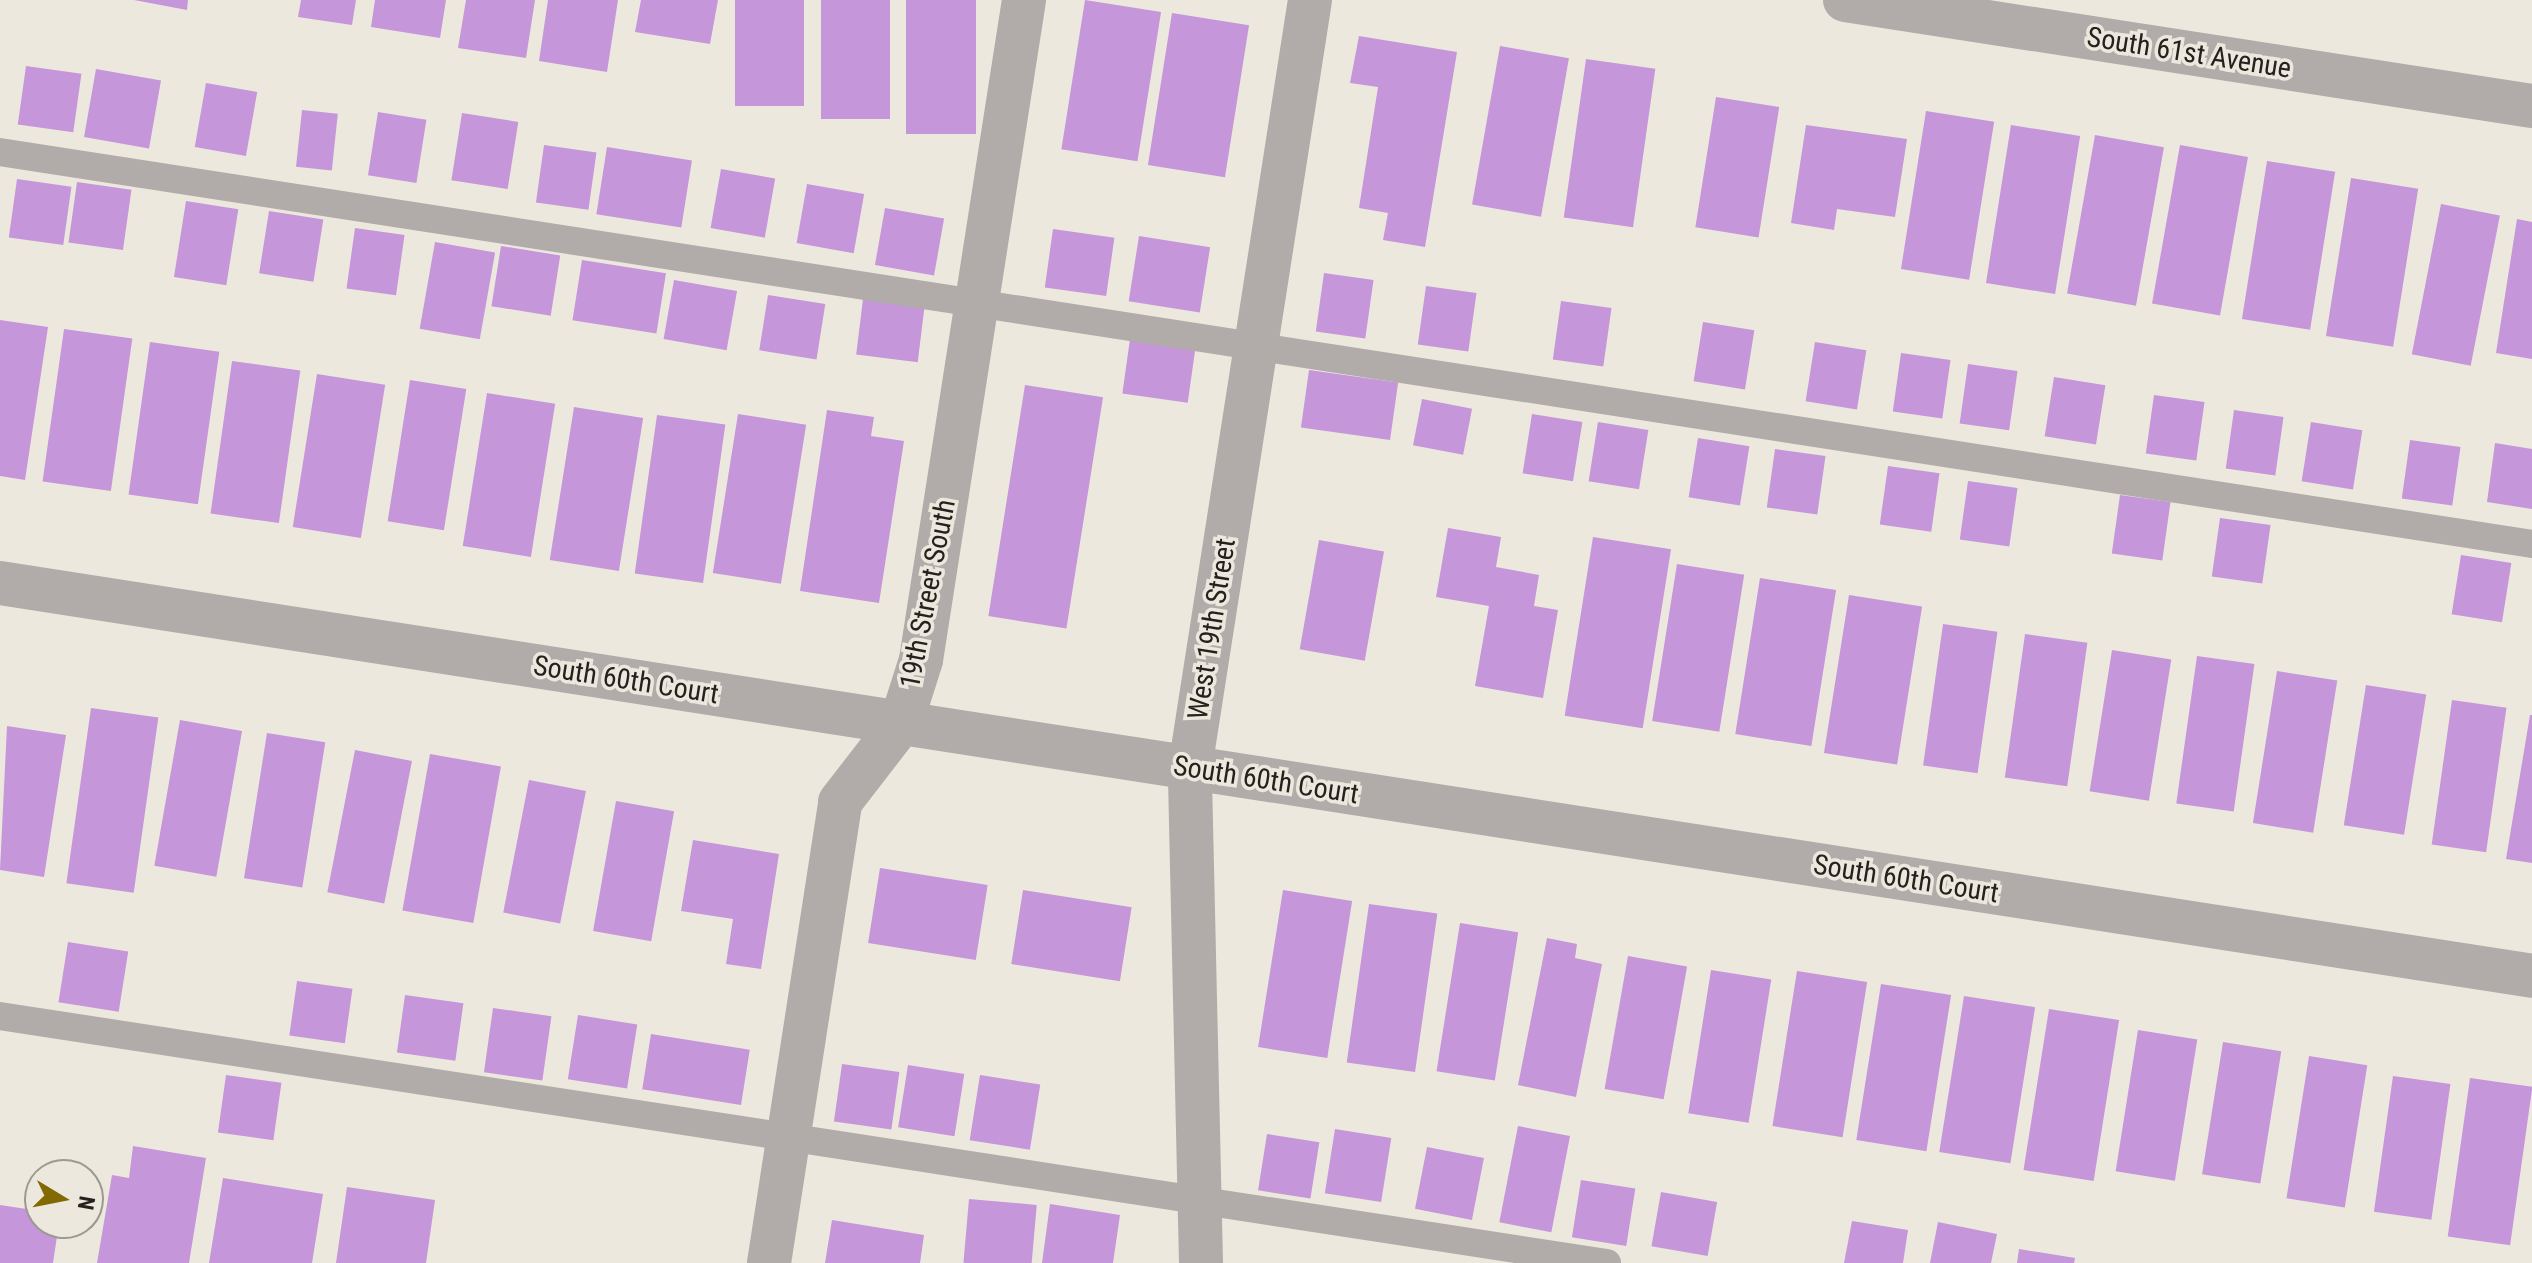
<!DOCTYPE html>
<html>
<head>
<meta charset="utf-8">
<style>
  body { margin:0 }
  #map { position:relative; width:2532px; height:1263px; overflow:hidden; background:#ede8dd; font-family:"Roboto Condensed",sans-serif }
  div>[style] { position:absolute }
  .building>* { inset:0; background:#c596da; transform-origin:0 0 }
  .service>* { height:28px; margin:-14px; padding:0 14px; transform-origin:14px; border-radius:14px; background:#b1aca9 }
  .minor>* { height:44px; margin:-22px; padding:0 22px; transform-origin:22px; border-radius:22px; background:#b1aca9 }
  span { translate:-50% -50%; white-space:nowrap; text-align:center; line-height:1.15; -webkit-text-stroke:7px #ede8dd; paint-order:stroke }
  .street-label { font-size:28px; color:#24221e }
  .north { position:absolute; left:24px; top:1159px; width:80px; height:80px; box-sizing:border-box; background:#ede8dd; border:2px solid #9d9991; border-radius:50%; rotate:100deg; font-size:22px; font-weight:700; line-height:32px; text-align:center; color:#24221e }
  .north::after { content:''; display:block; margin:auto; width:28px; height:36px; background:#826902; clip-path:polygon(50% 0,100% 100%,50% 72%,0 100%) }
</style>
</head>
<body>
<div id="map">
  <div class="building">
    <div style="clip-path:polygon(134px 0,188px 0,187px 10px)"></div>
    <div style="clip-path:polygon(301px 0,356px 0,352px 25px,298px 17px)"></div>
    <div style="clip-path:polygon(375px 0,446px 0,440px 38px,371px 27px)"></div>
    <div style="clip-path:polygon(466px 0,535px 0,526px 58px,458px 48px)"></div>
    <div style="clip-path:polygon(548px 0,618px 0,607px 72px,539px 61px)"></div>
    <div style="clip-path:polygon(641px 0,718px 0,710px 44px,635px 32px)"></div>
    <div style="left:735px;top:0;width:69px;height:106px"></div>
    <div style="left:821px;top:0;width:69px;height:119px"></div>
    <div style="left:906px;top:0;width:70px;height:134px"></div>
    <div style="left:1085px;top:0;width:77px;height:151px;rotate:9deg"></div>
    <div style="left:1172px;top:13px;width:78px;height:154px;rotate:9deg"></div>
    <div style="clip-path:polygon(1359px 36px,1457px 52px,1425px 247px,1383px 240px,1388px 213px,1359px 208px,1378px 87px,1350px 83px)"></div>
    <div style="left:1500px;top:46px;width:70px;height:161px;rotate:10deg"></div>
    <div style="left:1586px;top:59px;width:70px;height:160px;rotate:8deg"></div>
    <div style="left:26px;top:66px;width:56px;height:59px;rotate:8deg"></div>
    <div style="left:96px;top:69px;width:66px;height:69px;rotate:10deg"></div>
    <div style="left:206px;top:83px;width:52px;height:65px;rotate:10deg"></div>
    <div style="left:1716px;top:97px;width:64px;height:132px;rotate:9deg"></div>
    <div style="left:302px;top:110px;width:36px;height:57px;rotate:6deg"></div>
    <div style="left:1926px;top:111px;width:69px;height:160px;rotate:9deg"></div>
    <div style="left:378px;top:112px;width:49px;height:64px;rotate:9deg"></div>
    <div style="left:462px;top:113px;width:57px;height:68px;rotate:9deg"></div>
    <div style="clip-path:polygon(1806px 125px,1907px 139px,1895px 217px,1837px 209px,1834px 230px,1791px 223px)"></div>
    <div style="left:2011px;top:125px;width:70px;height:160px;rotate:9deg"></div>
    <div style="left:2095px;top:135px;width:70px;height:161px;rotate:10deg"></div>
    <div style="left:544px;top:145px;width:53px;height:58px;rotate:8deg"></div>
    <div style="left:2180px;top:145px;width:69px;height:161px;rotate:10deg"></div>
    <div style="left:607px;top:147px;width:86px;height:68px;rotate:9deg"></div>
    <div style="left:2267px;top:161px;width:69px;height:160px;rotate:9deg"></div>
    <div style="left:721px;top:169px;width:55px;height:60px;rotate:10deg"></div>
    <div style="left:2351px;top:178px;width:68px;height:160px;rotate:9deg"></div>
    <div style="left:17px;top:179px;width:55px;height:59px;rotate:8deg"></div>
    <div style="left:77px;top:182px;width:55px;height:61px;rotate:8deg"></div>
    <div style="left:807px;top:184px;width:58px;height:60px;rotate:10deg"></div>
    <div style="left:186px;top:201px;width:53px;height:77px;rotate:9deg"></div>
    <div style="left:2441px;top:204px;width:60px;height:153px;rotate:11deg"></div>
    <div style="left:885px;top:208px;width:60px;height:58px;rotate:10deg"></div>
    <div style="left:269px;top:211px;width:55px;height:63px;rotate:9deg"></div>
    <div style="clip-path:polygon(2517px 219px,2532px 222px,2532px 359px,2496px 353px)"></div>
    <div style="left:355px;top:228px;width:50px;height:61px;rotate:8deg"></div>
    <div style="left:1053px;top:229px;width:62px;height:59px;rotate:8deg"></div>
    <div style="left:1139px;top:236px;width:72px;height:66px;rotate:9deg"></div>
    <div style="left:435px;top:242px;width:61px;height:88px;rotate:10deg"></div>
    <div style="left:501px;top:246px;width:60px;height:61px;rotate:9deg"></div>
    <div style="left:582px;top:260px;width:85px;height:61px;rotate:9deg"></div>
    <div style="left:1324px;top:273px;width:50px;height:59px;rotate:8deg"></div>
    <div style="left:674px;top:280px;width:64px;height:60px;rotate:10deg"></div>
    <div style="left:1426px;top:286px;width:51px;height:59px;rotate:8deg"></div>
    <div style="left:768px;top:295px;width:58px;height:56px;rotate:9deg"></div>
    <div style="left:863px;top:299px;width:62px;height:56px;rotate:7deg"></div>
    <div style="left:1561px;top:301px;width:51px;height:59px;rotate:8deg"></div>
    <div style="clip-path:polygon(0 320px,48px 327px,25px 480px,0 476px)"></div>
    <div style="left:1703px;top:322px;width:52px;height:60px;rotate:9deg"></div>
    <div style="left:64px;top:329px;width:69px;height:154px;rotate:8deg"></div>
    <div style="left:1130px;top:339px;width:66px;height:55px;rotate:8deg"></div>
    <div style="left:150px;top:342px;width:70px;height:154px;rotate:8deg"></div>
    <div style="left:1815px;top:342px;width:52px;height:60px;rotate:9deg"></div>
    <div style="left:1901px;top:353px;width:50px;height:59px;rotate:8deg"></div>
    <div style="left:232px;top:361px;width:69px;height:154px;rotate:8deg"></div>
    <div style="left:1968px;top:364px;width:50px;height:60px;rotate:8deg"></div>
    <div style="left:1309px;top:370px;width:90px;height:58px;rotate:8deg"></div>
    <div style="left:317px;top:374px;width:69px;height:155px;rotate:9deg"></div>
    <div style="left:2054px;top:377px;width:52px;height:60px;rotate:9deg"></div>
    <div style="left:410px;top:380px;width:57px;height:143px;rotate:9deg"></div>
    <div style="left:1025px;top:385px;width:79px;height:234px;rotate:9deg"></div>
    <div style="left:487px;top:393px;width:69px;height:155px;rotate:9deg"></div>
    <div style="left:2154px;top:395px;width:51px;height:59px;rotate:8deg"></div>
    <div style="left:1422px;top:399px;width:51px;height:47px;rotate:11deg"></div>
    <div style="left:574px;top:407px;width:70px;height:155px;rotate:9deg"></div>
    <div style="clip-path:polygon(827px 410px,874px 417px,871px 436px,904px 441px,879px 603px,800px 591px)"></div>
    <div style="left:2234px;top:410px;width:50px;height:59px;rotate:8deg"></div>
    <div style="left:738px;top:414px;width:69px;height:161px;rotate:9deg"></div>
    <div style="left:1532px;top:414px;width:51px;height:60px;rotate:9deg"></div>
    <div style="left:657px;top:415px;width:69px;height:160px;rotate:8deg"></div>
    <div style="left:1598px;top:422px;width:51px;height:60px;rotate:9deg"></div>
    <div style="left:2311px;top:422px;width:52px;height:60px;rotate:9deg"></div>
    <div style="left:1698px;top:438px;width:52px;height:60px;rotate:9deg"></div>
    <div style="left:2410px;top:440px;width:51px;height:59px;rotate:8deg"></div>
    <div style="clip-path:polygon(2495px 443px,2532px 449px,2532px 509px,2487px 502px)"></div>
    <div style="left:1775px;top:449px;width:51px;height:59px;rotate:8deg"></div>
    <div style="left:1888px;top:466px;width:52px;height:59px;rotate:8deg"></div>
    <div style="left:1968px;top:481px;width:50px;height:59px;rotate:8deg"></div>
    <div style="left:2120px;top:495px;width:51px;height:59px;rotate:8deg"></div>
    <div style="left:2220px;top:518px;width:51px;height:59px;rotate:8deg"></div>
    <div style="clip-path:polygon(1448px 528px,1501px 537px,1496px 567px,1539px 575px,1534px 606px,1558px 610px,1543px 698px,1475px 686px,1489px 606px,1436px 597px)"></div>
    <div style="left:1593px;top:537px;width:79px;height:181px;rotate:9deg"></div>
    <div style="left:1319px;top:540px;width:66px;height:111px;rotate:10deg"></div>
    <div style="left:2461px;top:555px;width:51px;height:60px;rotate:9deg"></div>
    <div style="left:1677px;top:564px;width:68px;height:159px;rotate:9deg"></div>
    <div style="left:1760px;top:578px;width:77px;height:158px;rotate:9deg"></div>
    <div style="left:1849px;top:595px;width:74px;height:160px;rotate:9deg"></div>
    <div style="left:1943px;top:624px;width:55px;height:143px;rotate:8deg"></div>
    <div style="left:2025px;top:634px;width:63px;height:145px;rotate:8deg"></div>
    <div style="left:2112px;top:650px;width:60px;height:143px;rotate:9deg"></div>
    <div style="left:2197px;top:656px;width:58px;height:149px;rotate:8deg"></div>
    <div style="left:2277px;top:671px;width:61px;height:154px;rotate:9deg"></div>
    <div style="left:2366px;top:685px;width:61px;height:142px;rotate:9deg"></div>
    <div style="left:2452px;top:700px;width:55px;height:146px;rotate:8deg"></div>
    <div style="left:91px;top:708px;width:68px;height:177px;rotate:8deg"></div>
    <div style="clip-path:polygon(2530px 715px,2532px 715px,2532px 863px,2506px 859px)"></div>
    <div style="left:180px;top:720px;width:63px;height:148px;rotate:10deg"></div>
    <div style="clip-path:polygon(7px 726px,66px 735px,44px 877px,0 870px)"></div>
    <div style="left:267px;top:733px;width:59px;height:147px;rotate:9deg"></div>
    <div style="left:355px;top:750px;width:58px;height:145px;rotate:11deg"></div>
    <div style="left:430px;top:754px;width:72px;height:159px;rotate:10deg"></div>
    <div style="left:529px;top:780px;width:58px;height:135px;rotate:11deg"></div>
    <div style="left:616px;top:801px;width:59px;height:132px;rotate:10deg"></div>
    <div style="clip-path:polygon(693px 840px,779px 854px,761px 969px,726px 964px,733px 919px,681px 911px)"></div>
    <div style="left:880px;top:868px;width:109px;height:76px;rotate:9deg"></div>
    <div style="left:1023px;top:890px;width:110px;height:75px;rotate:9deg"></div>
    <div style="left:1283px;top:890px;width:70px;height:159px;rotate:9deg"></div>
    <div style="left:1369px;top:904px;width:69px;height:160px;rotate:8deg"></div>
    <div style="left:1460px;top:923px;width:59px;height:150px;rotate:9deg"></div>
    <div style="clip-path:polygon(1547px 938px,1577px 944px,1575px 958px,1602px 964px,1576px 1097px,1518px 1085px)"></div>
    <div style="left:68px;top:942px;width:61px;height:61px;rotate:9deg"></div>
    <div style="left:1628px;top:956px;width:60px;height:135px;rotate:10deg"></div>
    <div style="left:1711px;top:970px;width:61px;height:145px;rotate:9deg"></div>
    <div style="left:1797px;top:971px;width:71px;height:157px;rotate:9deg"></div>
    <div style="left:297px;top:981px;width:56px;height:55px;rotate:8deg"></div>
    <div style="left:1881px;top:984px;width:71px;height:158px;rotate:9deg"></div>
    <div style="left:405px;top:995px;width:59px;height:58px;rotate:8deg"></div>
    <div style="left:1964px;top:996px;width:72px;height:158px;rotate:9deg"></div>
    <div style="left:493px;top:1008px;width:59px;height:65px;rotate:8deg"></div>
    <div style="left:2049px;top:1009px;width:71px;height:163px;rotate:9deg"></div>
    <div style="left:578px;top:1015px;width:60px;height:65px;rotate:9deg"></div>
    <div style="left:2138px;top:1030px;width:60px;height:143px;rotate:9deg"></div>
    <div style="left:651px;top:1034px;width:100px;height:56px;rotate:9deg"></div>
    <div style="left:2223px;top:1042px;width:59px;height:134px;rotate:9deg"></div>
    <div style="left:2309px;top:1056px;width:59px;height:144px;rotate:9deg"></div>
    <div style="left:842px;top:1064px;width:58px;height:58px;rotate:8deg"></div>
    <div style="left:908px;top:1065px;width:57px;height:63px;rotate:9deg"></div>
    <div style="left:226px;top:1075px;width:56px;height:58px;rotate:8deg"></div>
    <div style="left:980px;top:1075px;width:61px;height:66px;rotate:9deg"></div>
    <div style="left:2393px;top:1076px;width:58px;height:137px;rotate:8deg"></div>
    <div style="left:2470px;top:1078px;width:63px;height:160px;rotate:8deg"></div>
    <div style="left:1518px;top:1126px;width:53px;height:98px;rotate:11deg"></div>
    <div style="left:1335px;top:1129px;width:57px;height:65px;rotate:9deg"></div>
    <div style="left:1267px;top:1134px;width:53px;height:57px;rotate:9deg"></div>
    <div style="clip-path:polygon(133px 1146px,206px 1158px,189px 1263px,97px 1263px,112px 1175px,129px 1178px)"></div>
    <div style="left:1427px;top:1147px;width:58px;height:63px;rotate:11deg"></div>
    <div style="clip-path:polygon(223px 1178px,323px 1194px,312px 1263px,209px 1263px)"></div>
    <div style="left:1581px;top:1180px;width:55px;height:58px;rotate:9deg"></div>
    <div style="clip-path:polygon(347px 1187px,435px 1200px,426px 1263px,336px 1263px)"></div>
    <div style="left:1661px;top:1192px;width:57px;height:55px;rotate:10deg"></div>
    <div style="left:969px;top:1199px;width:68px;height:64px;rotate:5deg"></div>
    <div style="clip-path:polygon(1050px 1204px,1120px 1215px,1113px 1263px,1042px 1263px)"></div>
    <div style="clip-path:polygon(0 1205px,40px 1211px,40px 1223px,59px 1223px,53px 1263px,0 1263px)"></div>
    <div style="clip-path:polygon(832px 1220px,924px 1235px,920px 1263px,825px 1263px)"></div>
    <div style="clip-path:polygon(1852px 1221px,1908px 1230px,1903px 1263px,1844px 1263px)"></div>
    <div style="clip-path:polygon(1938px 1222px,1997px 1234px,1991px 1263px,1930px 1263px)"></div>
    <div style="clip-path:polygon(2019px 1249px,2075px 1258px,2074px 1263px,2017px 1263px)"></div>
  </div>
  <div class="service">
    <div style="left:0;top:152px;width:2562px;rotate:8.8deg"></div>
    <div style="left:0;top:1016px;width:1626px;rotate:8.74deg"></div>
  </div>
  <div class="minor">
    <div style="left:1845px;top:0;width:695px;rotate:8.77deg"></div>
    <div style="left:0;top:583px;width:2562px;rotate:8.82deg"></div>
    <div style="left:769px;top:1263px;width:466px;rotate:-81.2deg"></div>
    <div style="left:840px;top:802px;width:100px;rotate:-52.3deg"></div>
    <div style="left:901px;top:723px;width:66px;rotate:-72.4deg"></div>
    <div style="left:921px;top:660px;width:668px;rotate:-81.13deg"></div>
    <div style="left:1201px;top:1263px;width:495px;rotate:-91.3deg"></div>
    <div style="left:1190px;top:768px;width:777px;rotate:-81.12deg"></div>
  </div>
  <div class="street-label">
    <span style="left:2189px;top:53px;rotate:9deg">South 61st Avenue</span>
    <span style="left:928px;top:594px;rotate:-79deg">19th Street South</span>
    <span style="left:1212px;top:629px;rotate:-81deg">West 19th Street</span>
    <span style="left:626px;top:680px;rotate:9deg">South 60th Court</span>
    <span style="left:1266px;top:780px;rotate:9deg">South 60th Court</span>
    <span style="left:1906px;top:879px;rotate:9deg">South 60th Court</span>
  </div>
  <div class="north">N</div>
</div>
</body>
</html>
